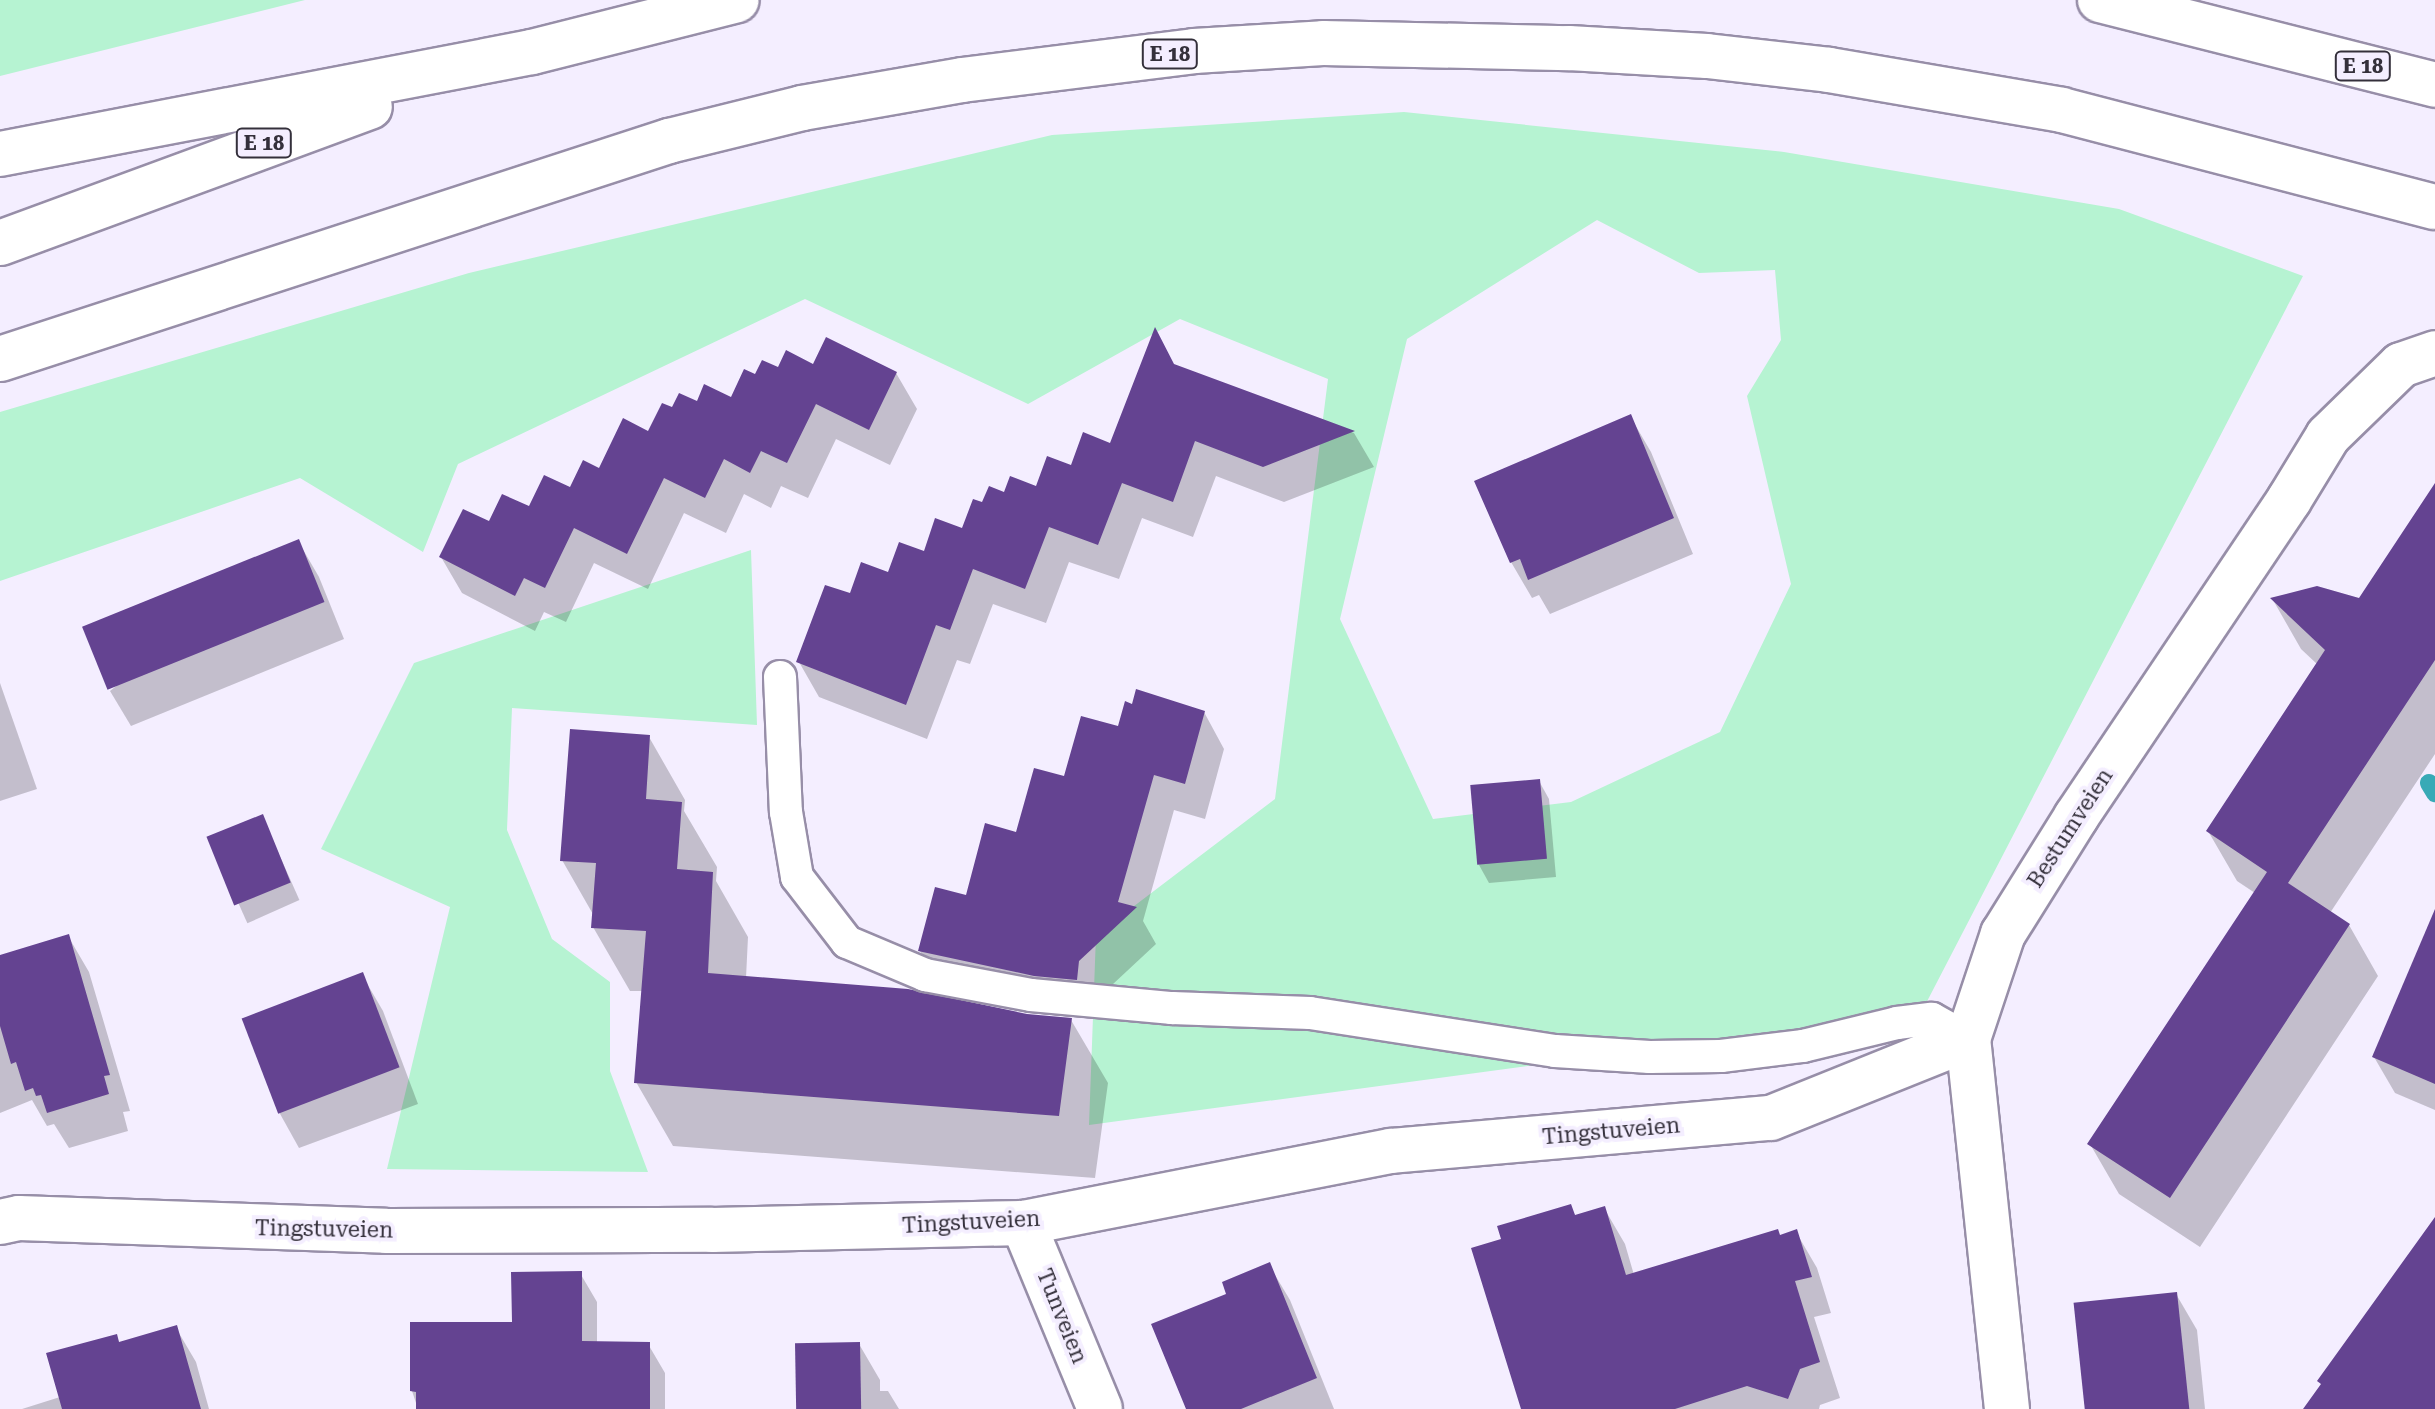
<!DOCTYPE html>
<html>
<head>
<meta charset="utf-8">
<style>
  body { margin:0 }
  #map { position:relative; width:2435px; height:1409px; overflow:hidden; background:#f4eeff; font-family:"Roboto Serif",serif }
  div>[style] { position:absolute }
  .green>* { inset:0; background:#b6f3d2 }
  .shadow>* { inset:0; background:#0003; transform-origin:0 0 }
  .stream>* { height:18px; margin:-9px; padding:0 9px; transform-origin:9px; border-radius:9px; background:#38aab6 }
  .building>* { inset:0; background:#644391; transform-origin:0 0 }
  .roads { filter:drop-shadow(2px 0 #978ea8) drop-shadow(-2px 0 #978ea8) drop-shadow(0 2px #978ea8) drop-shadow(0 -2px #978ea8) }
  .lane>* { height:32px; margin:-16px; padding:0 16px; transform-origin:16px; border-radius:16px; background:#fff }
  .street>* { height:44px; margin:-22px; padding:0 22px; transform-origin:22px; border-radius:22px; background:#fff }
  .highway>* { height:44px; margin:-22px; padding:0 22px; transform-origin:22px; border-radius:22px; background:#fff }
  span { translate:-50% -50%; white-space:nowrap; text-align:center; line-height:1.15; -webkit-text-stroke:8px #f4eeff; paint-order:stroke }
  .shield-label span { padding:2px 6px; background:#f4eeff; border:2px solid; border-radius:6px; -webkit-text-stroke-width:0 }
  .shield-label { font-size:20px; color:#34303b; font-weight:700 }
  .street-label { font-size:22px; color:#34303b }
</style>
</head>
<body>
<div id="map">
  <div class="green">
    <div style="clip-path:polygon(0 0,305px 0,0 76px)"></div>
    <div style="clip-path:polygon(evenodd,1404px 112px,1784px 152px,2119px 209px,2303px 276px,1921px 1013px,1089px 1125px,1096px 935px,1275px 799px,1328px 379px,1180px 319px,1028px 404px,805px 299px,458px 464px,423px 552px,300px 478px,0 581px,0 412px,469px 273px,1052px 135px,1404px 112px,1597px 220px,1699px 273px,1775px 270px,1781px 340px,1747px 396px,1791px 584px,1720px 732px,1571px 802px,1433px 819px,1340px 619px,1407px 339px,1597px 220px)"></div>
    <div style="clip-path:polygon(751px 550px,757px 725px,512px 708px,507px 830px,552px 939px,610px 982px,610px 1071px,648px 1172px,387px 1169px,450px 907px,321px 849px,414px 663px)"></div>
  </div>
  <div class="shadow">
    <div style="clip-path:polygon(814px 366px,896px 373px,917px 409px,890px 465px,836px 439px,808px 498px,781px 486px,771px 508px,744px 494px,726px 533px,684px 513px,648px 589px,594px 563px,566px 622px,544px 612px,535px 631px,462px 593px,441px 557px,490px 524px,571px 490px,649px 434px,673px 410px,731px 399px,756px 377px,779px 370px)"></div>
    <div style="clip-path:polygon(1175px 367px,1354px 433px,1374px 467px,1284px 502px,1216px 476px,1193px 537px,1142px 518px,1119px 579px,1069px 562px,1046px 623px,993px 604px,970px 664px,957px 660px,927px 739px,819px 697px,799px 662px,851px 596px,963px 531px,984px 504px,1005px 494px,1037px 488px,1111px 445px)"></div>
    <div style="clip-path:polygon(1630px 416px,1651px 452px,1693px 554px,1550px 614px,1539px 595px,1532px 598px,1511px 562px)"></div>
    <div style="clip-path:polygon(2435px 487px,2435px 754px,2330px 913px,2349px 925px,2378px 976px,2200px 1247px,2119px 1194px,2090px 1144px,2255px 893px,2237px 881px,2208px 831px,2318px 665px,2301px 649px,2273px 600px,2360px 601px)"></div>
    <div style="clip-path:polygon(298px 541px,319px 577px,344px 639px,131px 726px,110px 691px)"></div>
    <div style="clip-path:polygon(0 683px,37px 789px,0 801px)"></div>
    <div style="clip-path:polygon(1204px 712px,1224px 749px,1205px 819px,1174px 810px,1143px 921px,1156px 944px,1098px 998px,941px 987px,920px 951px,1066px 779px,1120px 729px)"></div>
    <div style="clip-path:polygon(649px 737px,685px 800px,684px 811px,717px 867px,716px 881px,748px 937px,746px 978px,1071px 1020px,1108px 1083px,1095px 1178px,673px 1146px,636px 1082px,643px 991px,630px 991px,593px 927px,594px 916px,562px 860px)"></div>
    <div style="clip-path:polygon(1539px 781px,1549px 799px,1556px 877px,1489px 883px,1479px 865px)"></div>
    <div style="left:262px;top:816px;width:92px;height:57px;rotate:66deg"></div>
    <div style="clip-path:polygon(68px 936px,89px 972px,130px 1111px,123px 1112px,128px 1131px,69px 1148px,54px 1124px,47px 1126px,32px 1100px,0 1113px,0 957px)"></div>
    <div style="clip-path:polygon(362px 975px,383px 1011px,418px 1104px,299px 1148px,279px 1112px,244px 1019px)"></div>
    <div style="clip-path:polygon(2435px 975px,2435px 1110px,2395px 1093px,2374px 1057px)"></div>
    <div style="clip-path:polygon(1570px 1206px,1576px 1217px,1604px 1208px,1625px 1244px,1634px 1275px,1796px 1232px,1817px 1268px,1831px 1313px,1814px 1317px,1840px 1398px,1820px 1405px,1819px 1409px,1523px 1409px,1503px 1240px)"></div>
    <div style="clip-path:polygon(1269px 1265px,1290px 1300px,1334px 1409px,1188px 1409px,1229px 1295px)"></div>
    <div style="clip-path:polygon(580px 1273px,597px 1302px,597px 1343px,648px 1344px,665px 1373px,665px 1409px,418px 1409px,412px 1391px,514px 1324px)"></div>
    <div style="clip-path:polygon(2176px 1294px,2197px 1330px,2205px 1409px,2087px 1409px)"></div>
    <div style="clip-path:polygon(176px 1328px,196px 1362px,209px 1409px,22px 1409px,60px 1397px,116px 1336px,120px 1344px)"></div>
    <div style="clip-path:polygon(859px 1344px,880px 1380px,880px 1391px,888px 1391px,899px 1409px,798px 1409px)"></div>
  </div>
  <div class="stream">
    <div style="left:2429px;top:783px;width:12px;rotate:59deg"></div>
  </div>
  <div class="building">
    <div style="clip-path:polygon(1155px 327px,1174px 364px,1355px 431px,1263px 467px,1195px 441px,1173px 502px,1122px 483px,1098px 545px,1049px 527px,1025px 589px,973px 569px,950px 630px,936px 625px,906px 705px,796px 662px,825px 585px,850px 593px,861px 562px,888px 572px,899px 542px,924px 551px,935px 518px,962px 528px,973px 499px,982px 502px,989px 486px,1004px 492px,1010px 476px,1036px 486px,1047px 456px,1071px 465px,1083px 432px,1110px 443px)"></div>
    <div style="clip-path:polygon(826px 337px,897px 372px,869px 430px,816px 404px,787px 463px,761px 451px,750px 473px,724px 459px,705px 498px,664px 478px,627px 554px,574px 528px,545px 588px,524px 578px,515px 596px,439px 557px,463px 509px,489px 521px,502px 494px,529px 506px,544px 475px,570px 487px,583px 460px,599px 468px,623px 418px,648px 431px,662px 403px,672px 407px,679px 393px,697px 401px,704px 384px,731px 397px,744px 369px,755px 374px,762px 360px,778px 367px,786px 350px,813px 364px)"></div>
    <div style="clip-path:polygon(1631px 414px,1674px 518px,1528px 580px,1520px 559px,1510px 563px,1474px 481px)"></div>
    <div style="clip-path:polygon(2435px 483px,2435px 660px,2288px 883px,2350px 924px,2170px 1198px,2087px 1144px,2267px 872px,2206px 831px,2325px 650px,2270px 598px,2317px 586px,2359px 598px)"></div>
    <div style="left:299px;top:539px;width:68px;height:234px;rotate:68deg"></div>
    <div style="clip-path:polygon(1136px 689px,1205px 711px,1185px 784px,1154px 775px,1118px 902px,1137px 907px,1079px 961px,1077px 980px,1034px 976px,918px 951px,935px 887px,966px 895px,985px 823px,1016px 832px,1034px 768px,1064px 776px,1081px 716px,1118px 726px,1125px 701px,1132px 704px)"></div>
    <div style="clip-path:polygon(570px 729px,650px 735px,646px 799px,682px 802px,677px 869px,713px 872px,708px 973px,908px 989px,1027px 1014px,1072px 1018px,1059px 1116px,634px 1083px,646px 931px,591px 928px,596px 863px,560px 861px)"></div>
    <div style="left:1540px;top:779px;width:80px;height:70px;rotate:85deg"></div>
    <div style="left:263px;top:814px;width:74px;height:61px;rotate:68deg"></div>
    <div style="clip-path:polygon(2435px 909px,2435px 1084px,2372px 1057px)"></div>
    <div style="clip-path:polygon(69px 934px,110px 1075px,104px 1076px,109px 1094px,47px 1113px,41px 1095px,36px 1096px,33px 1088px,25px 1091px,16px 1062px,11px 1064px,0 1026px,0 955px)"></div>
    <div style="left:363px;top:972px;width:102px;height:130px;rotate:69deg"></div>
    <div style="clip-path:polygon(1571px 1204px,1575px 1215px,1605px 1206px,1626px 1275px,1778px 1229px,1780px 1235px,1797px 1229px,1812px 1277px,1795px 1281px,1820px 1362px,1800px 1369px,1788px 1399px,1747px 1386px,1675px 1409px,1521px 1409px,1471px 1248px,1501px 1239px,1497px 1226px)"></div>
    <div style="clip-path:polygon(2435px 1217px,2435px 1409px,2303px 1409px,2321px 1384px,2317px 1381px)"></div>
    <div style="clip-path:polygon(1270px 1262px,1317px 1378px,1241px 1409px,1186px 1409px,1151px 1324px,1226px 1294px,1222px 1282px)"></div>
    <div style="clip-path:polygon(582px 1271px,582px 1341px,650px 1342px,650px 1409px,416px 1409px,416px 1392px,410px 1391px,410px 1322px,512px 1322px,511px 1272px)"></div>
    <div style="left:2177px;top:1292px;width:118px;height:104px;rotate:84deg"></div>
    <div style="clip-path:polygon(177px 1325px,201px 1409px,62px 1409px,46px 1353px,117px 1334px,119px 1342px)"></div>
    <div style="left:860px;top:1342px;width:67px;height:65px;rotate:89deg"></div>
  </div>
  <div class="roads">
    <div class="lane">
      <div style="left:780px;top:677px;width:135px;rotate:87.5deg"></div>
      <div style="left:786px;top:812px;width:66px;rotate:80.4deg"></div>
      <div style="left:797px;top:877px;width:82px;rotate:52.4deg"></div>
      <div style="left:847px;top:942px;width:85px;rotate:22.9deg"></div>
      <div style="left:925px;top:975px;width:108px;rotate:10.7deg"></div>
      <div style="left:1031px;top:995px;width:142px;rotate:5.3deg"></div>
      <div style="left:1172px;top:1008px;width:138px;rotate:2.1deg"></div>
      <div style="left:1310px;top:1013px;width:248px;rotate:8.8deg"></div>
      <div style="left:1555px;top:1051px;width:95px;rotate:3.6deg"></div>
      <div style="left:1650px;top:1057px;width:71px;rotate:-0.8deg"></div>
      <div style="left:1721px;top:1056px;width:83px;rotate:-7deg"></div>
      <div style="left:1803px;top:1046px;width:97px;rotate:-13.7deg"></div>
      <div style="left:1897px;top:1023px;width:35px;rotate:-7deg"></div>
      <div style="left:1932px;top:1019px;width:41px;rotate:29.1deg"></div>
    </div>
    <div class="street">
      <div style="left:0;top:1222px;width:19px;rotate:-12deg"></div>
      <div style="left:19px;top:1218px;width:367px;rotate:2deg"></div>
      <div style="left:386px;top:1231px;width:326px;rotate:-0.2deg"></div>
      <div style="left:712px;top:1230px;width:311px;rotate:-1.3deg"></div>
      <div style="left:1023px;top:1223px;width:375px;rotate:-11.1deg"></div>
      <div style="left:1391px;top:1151px;width:381px;rotate:-5deg"></div>
      <div style="left:1771px;top:1118px;width:212px;rotate:-21.9deg"></div>
      <div style="left:1023px;top:1223px;width:201px;rotate:67.5deg"></div>
      <div style="left:2007px;top:1409px;width:372px;rotate:-96deg"></div>
      <div style="left:1968px;top:1039px;width:111px;rotate:-71.6deg"></div>
      <div style="left:2003px;top:934px;width:138px;rotate:-58deg"></div>
      <div style="left:2076px;top:817px;width:382px;rotate:-56.1deg"></div>
      <div style="left:2289px;top:500px;width:75px;rotate:-58.6deg"></div>
      <div style="left:2328px;top:436px;width:102px;rotate:-44.2deg"></div>
      <div style="left:2401px;top:365px;width:36px;rotate:-19deg"></div>
    </div>
    <div class="highway">
      <div style="left:2100px;top:0;width:346px;rotate:14.2deg"></div>
      <div style="left:0;top:154px;width:542px;rotate:-10.85deg"></div>
      <div style="left:532px;top:52px;width:211px;rotate:-14.2deg"></div>
      <div style="left:0;top:243px;width:394px;rotate:-20.2deg"></div>
      <div style="left:0;top:359px;width:704px;rotate:-18.05deg"></div>
      <div style="left:669px;top:141px;width:137px;rotate:-13.9deg"></div>
      <div style="left:802px;top:108px;width:162px;rotate:-9.9deg"></div>
      <div style="left:962px;top:80px;width:234px;rotate:-7.1deg"></div>
      <div style="left:1194px;top:51px;width:129px;rotate:-3.5deg"></div>
      <div style="left:1323px;top:43px;width:246px;rotate:1.2deg"></div>
      <div style="left:1569px;top:48px;width:138px;rotate:3.3deg"></div>
      <div style="left:1707px;top:56px;width:123px;rotate:6.5deg"></div>
      <div style="left:1829px;top:70px;width:236px;rotate:9.7deg"></div>
      <div style="left:2062px;top:110px;width:385px;rotate:14.6deg"></div>
    </div>
  </div>
  <div class="shield-label">
    <span style="left:1170px;top:54px">E 18</span>
    <span style="left:2363px;top:66px">E 18</span>
    <span style="left:264px;top:143px">E 18</span>
  </div>
  <div class="street-label">
    <span style="left:2070px;top:828px;rotate:-57deg">Bestumveien</span>
    <span style="left:1611px;top:1131px;rotate:-5deg">Tingstuveien</span>
    <span style="left:971px;top:1222px;rotate:-3deg">Tingstuveien</span>
    <span style="left:324px;top:1229px;rotate:1deg">Tingstuveien</span>
    <span style="left:1062px;top:1316px;rotate:68deg">Tunveien</span>
  </div>
</div>
</body>
</html>
